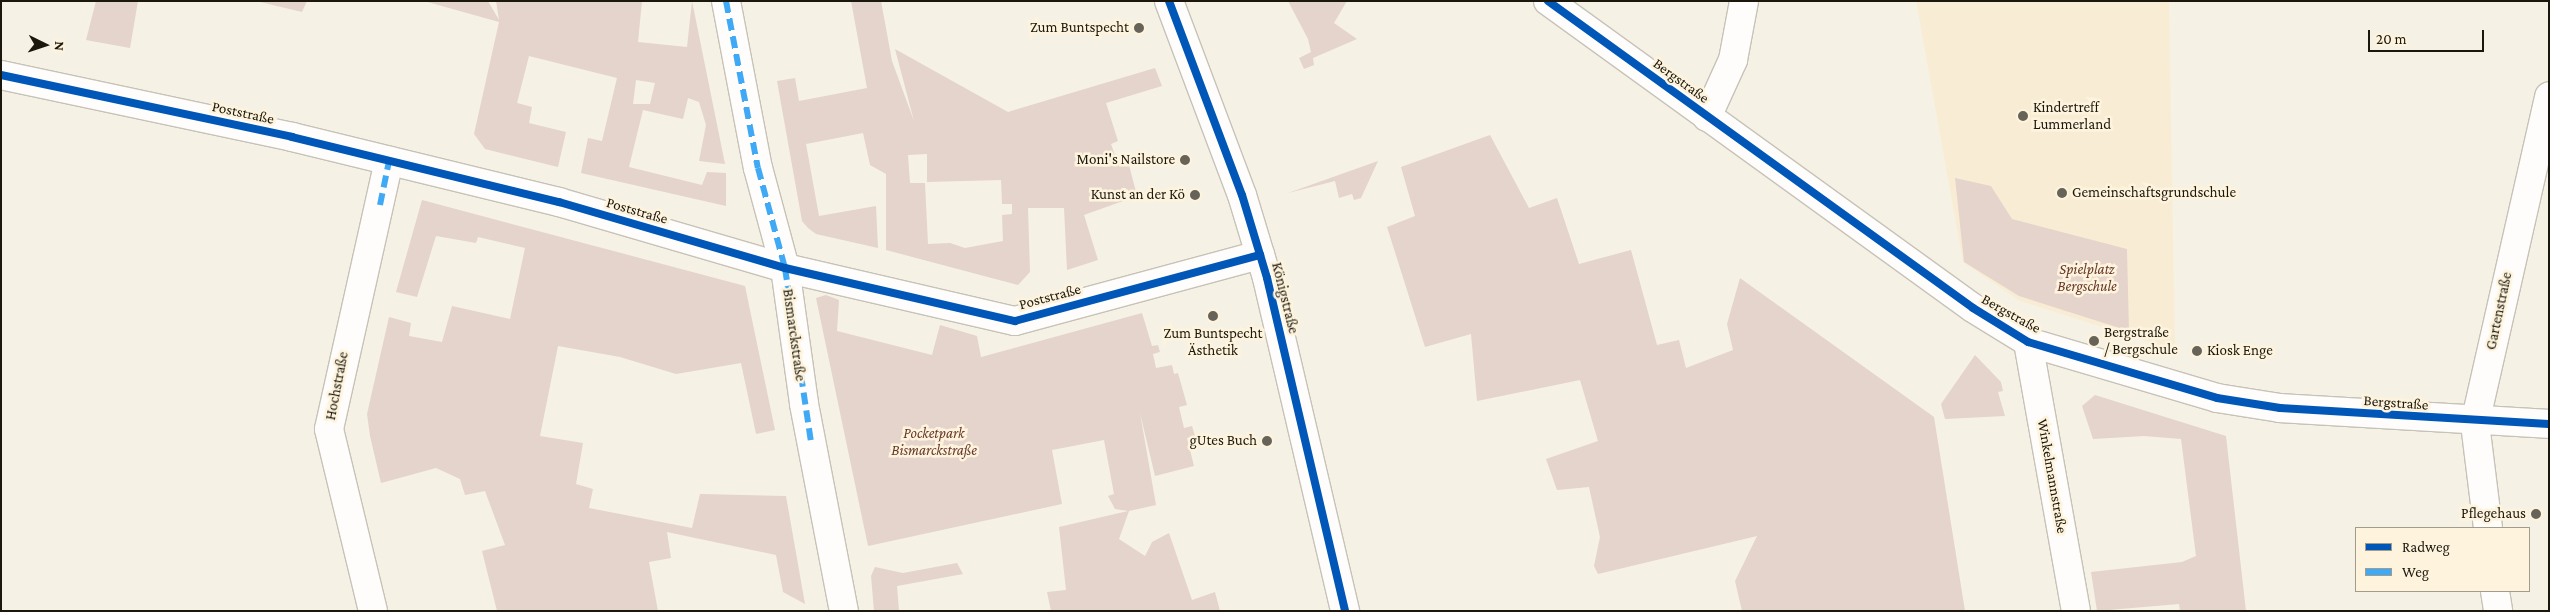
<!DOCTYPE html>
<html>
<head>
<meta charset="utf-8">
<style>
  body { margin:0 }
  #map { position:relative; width:2550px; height:612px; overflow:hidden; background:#f6f1e5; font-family:"Crimson Pro",serif }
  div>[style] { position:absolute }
  .built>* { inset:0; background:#f8edd4 }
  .green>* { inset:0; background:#e5d4cb }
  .roads { filter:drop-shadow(1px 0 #c7c2b8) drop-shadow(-1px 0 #c7c2b8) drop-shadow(0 1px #c7c2b8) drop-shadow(0 -1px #c7c2b8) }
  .minor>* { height:28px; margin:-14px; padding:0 14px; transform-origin:14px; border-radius:14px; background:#fefdfb }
  .quiet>* { height:6px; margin-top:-3px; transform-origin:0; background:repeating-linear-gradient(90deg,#3fa9f5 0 12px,transparent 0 18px) }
  .cycleway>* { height:8px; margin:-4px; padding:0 4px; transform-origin:4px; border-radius:4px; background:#0057b8 }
  .dots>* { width:14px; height:14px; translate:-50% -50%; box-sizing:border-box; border:2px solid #fef4dd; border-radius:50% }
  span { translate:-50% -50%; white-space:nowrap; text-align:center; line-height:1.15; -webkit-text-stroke:5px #fef4dd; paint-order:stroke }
  .poi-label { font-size:15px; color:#1c170d }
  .right { translate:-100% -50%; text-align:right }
  .left { translate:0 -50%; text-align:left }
  .street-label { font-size:15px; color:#1c170d }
  .park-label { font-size:15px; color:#66362a; font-style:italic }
  .frame { position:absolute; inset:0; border:2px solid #1c170d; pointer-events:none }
  .legend { position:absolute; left:2355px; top:527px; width:175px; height:65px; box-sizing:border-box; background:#fef4dd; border:1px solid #a49c8a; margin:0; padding:6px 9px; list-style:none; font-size:15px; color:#1c170d }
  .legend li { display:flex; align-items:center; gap:10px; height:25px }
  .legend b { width:25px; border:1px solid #a49c8a }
  .north { position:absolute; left:20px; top:20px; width:50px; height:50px; -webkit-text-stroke:4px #fef4dd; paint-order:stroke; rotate:94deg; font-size:14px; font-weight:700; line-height:20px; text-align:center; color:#1c170d }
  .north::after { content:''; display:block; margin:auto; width:18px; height:22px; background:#1c170d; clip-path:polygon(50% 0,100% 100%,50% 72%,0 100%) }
  .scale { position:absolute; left:2368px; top:30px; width:116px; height:22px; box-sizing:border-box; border:2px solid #1c170d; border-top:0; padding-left:6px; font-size:15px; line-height:18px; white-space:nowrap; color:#1c170d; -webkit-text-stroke:4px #fef4dd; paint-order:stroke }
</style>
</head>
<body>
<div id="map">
  <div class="built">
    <div style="clip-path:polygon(1916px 1px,2169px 1px,2175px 350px,2020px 301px,1963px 262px)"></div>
  </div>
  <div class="green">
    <div style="clip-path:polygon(96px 1px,138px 1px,130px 48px,86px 40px)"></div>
    <div style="clip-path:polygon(256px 1px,307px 1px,302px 12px)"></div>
    <div style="clip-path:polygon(evenodd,424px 1px,488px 1px,499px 20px,496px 1px,642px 1px,638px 42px,687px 47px,692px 1px,725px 164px,699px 161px,706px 125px,699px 102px,688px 98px,683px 119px,643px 110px,629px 167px,702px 185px,707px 172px,726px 173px,726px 206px,581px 173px,588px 138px,602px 141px,617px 78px,529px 56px,517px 103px,532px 107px,529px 123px,566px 132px,558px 167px,485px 149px,474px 134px,499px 22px,424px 1px,636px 80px,655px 83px,650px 104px,633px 104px,636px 80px)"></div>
    <div style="clip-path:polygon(evenodd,851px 1px,881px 1px,892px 61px,914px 121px,895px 49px,1008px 112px,1155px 68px,1162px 86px,1106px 103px,1118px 141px,1111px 144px,1118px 164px,1128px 161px,1137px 196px,1084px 215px,1098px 260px,1067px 270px,1064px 208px,1028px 208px,1030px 272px,1018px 285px,886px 250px,886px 174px,870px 165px,863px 133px,806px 144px,819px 216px,876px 206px,878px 248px,816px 234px,808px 228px,802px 221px,777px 81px,795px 78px,799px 101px,867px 88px,851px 1px,927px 154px,927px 182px,1001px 180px,1002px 204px,1012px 204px,1012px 214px,1002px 215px,1003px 241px,965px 248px,950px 243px,928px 244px,925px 183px,910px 183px,908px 155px,927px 154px)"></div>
    <div style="clip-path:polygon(1288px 1px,1347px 1px,1334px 23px,1357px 39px,1313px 58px,1314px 65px,1304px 69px,1299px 58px,1311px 52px,1308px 39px)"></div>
    <div style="clip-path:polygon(1490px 135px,1529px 208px,1557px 198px,1579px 264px,1631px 250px,1657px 345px,1679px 340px,1686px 368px,1733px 350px,1727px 324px,1740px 278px,1934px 417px,1965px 611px,1742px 611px,1735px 581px,1757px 536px,1598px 574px,1594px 566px,1600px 537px,1589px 487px,1557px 490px,1546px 459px,1598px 441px,1580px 380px,1477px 401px,1471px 334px,1425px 347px,1387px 227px,1415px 216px,1401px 167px)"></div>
    <div style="clip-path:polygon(1378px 161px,1361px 198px,1354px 200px,1352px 194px,1339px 198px,1335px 181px,1288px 193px)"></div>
    <div style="clip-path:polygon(1955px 178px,1991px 186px,2012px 219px,2127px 249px,2129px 331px,2019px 296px,1964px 262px)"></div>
    <div style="clip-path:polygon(422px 200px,745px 286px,775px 430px,756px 434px,741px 363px,676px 374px,620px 357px,558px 346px,540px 436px,583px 443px,576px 484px,593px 489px,589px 508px,692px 528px,700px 494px,786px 496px,805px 604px,783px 592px,776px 555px,667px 532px,671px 558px,649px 562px,658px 611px,497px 611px,482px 551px,505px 545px,485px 491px,465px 495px,460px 479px,436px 468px,381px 483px,370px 436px,367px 414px,389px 317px,411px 323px,409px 336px,442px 342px,452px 306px,510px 319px,525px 248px,478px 237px,476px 243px,436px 236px,417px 297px,396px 292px)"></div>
    <div style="clip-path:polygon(826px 295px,839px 300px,837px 331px,932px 355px,940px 325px,977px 336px,981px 357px,1142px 313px,1152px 346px,1158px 345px,1160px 352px,1153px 354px,1156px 368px,1172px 365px,1174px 374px,1178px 373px,1187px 405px,1179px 407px,1184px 428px,1192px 426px,1195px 436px,1187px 438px,1194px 466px,1155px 476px,1140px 413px,1156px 505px,1129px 511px,1119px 539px,1145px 556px,1152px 542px,1169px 533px,1192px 600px,1215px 592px,1220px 611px,1051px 611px,1047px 592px,1066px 590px,1059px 527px,1128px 511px,1115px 509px,1108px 496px,1114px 494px,1104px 440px,1052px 450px,1062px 504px,868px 546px,816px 298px)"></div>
    <div style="clip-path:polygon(1975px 355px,2001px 382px,2003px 391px,1998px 392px,2005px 416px,1945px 419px,1941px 404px)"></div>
    <div style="clip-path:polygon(2095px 395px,2226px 436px,2246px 611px,2180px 611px,2179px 604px,2097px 611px,2091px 572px,2182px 562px,2196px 556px,2181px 439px,2144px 436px,2093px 439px,2082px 406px)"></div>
    <div style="clip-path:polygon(957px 563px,963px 574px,897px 586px,899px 611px,874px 611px,871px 576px,875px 567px,903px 573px)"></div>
  </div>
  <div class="roads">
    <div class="minor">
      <div style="left:726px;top:1px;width:170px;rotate:79.2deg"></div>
      <div style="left:758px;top:168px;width:104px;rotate:74.9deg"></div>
      <div style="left:785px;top:268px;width:137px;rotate:82deg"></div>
      <div style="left:804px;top:404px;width:211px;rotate:79.1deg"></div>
      <div style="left:1169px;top:1px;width:207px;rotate:69.4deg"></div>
      <div style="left:1242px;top:195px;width:87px;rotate:73.2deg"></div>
      <div style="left:1267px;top:278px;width:342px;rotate:76.8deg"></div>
      <div style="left:1548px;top:1px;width:524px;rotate:35.84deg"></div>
      <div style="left:1973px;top:308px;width:65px;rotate:31.7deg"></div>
      <div style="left:2028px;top:342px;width:197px;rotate:16.5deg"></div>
      <div style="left:2217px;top:398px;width:64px;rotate:9deg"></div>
      <div style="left:2280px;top:408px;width:269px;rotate:3.4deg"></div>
      <div style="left:1px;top:75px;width:298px;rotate:12deg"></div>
      <div style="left:292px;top:137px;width:275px;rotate:13.7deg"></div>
      <div style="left:559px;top:202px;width:235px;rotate:16.3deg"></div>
      <div style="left:785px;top:268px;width:236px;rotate:13deg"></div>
      <div style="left:1015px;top:321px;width:254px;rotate:-15.1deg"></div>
      <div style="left:1707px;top:117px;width:63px;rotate:-65.5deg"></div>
      <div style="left:1733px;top:60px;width:60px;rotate:-79.4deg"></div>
      <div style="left:2028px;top:342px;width:273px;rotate:79.9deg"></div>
      <div style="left:2488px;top:528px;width:106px;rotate:-97.1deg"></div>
      <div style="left:2475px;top:423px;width:335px;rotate:-77.2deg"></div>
      <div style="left:2495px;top:591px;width:20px;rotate:81deg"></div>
      <div style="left:373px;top:611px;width:187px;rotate:-103.6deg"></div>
      <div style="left:329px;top:429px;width:275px;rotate:-77.4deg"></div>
    </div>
  </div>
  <div class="quiet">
    <div style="left:726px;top:1px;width:170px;rotate:79.2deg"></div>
    <div style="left:758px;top:168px;width:104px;rotate:74.9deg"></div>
    <div style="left:785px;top:268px;width:175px;rotate:81.5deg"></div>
    <div style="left:380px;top:205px;width:45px;rotate:-78.4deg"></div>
  </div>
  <div class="cycleway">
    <div style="left:1169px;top:1px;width:207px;rotate:69.4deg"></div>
    <div style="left:1242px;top:195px;width:87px;rotate:73.2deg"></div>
    <div style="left:1267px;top:278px;width:342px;rotate:76.8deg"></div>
    <div style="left:1548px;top:1px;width:524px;rotate:35.84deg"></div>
    <div style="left:1973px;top:308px;width:65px;rotate:31.7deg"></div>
    <div style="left:2028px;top:342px;width:197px;rotate:16.5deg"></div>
    <div style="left:2217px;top:398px;width:64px;rotate:9deg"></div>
    <div style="left:2280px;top:408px;width:269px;rotate:3.4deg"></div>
    <div style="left:1px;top:75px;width:298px;rotate:12deg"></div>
    <div style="left:292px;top:137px;width:275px;rotate:13.7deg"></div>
    <div style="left:559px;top:202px;width:235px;rotate:16.3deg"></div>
    <div style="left:785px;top:268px;width:236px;rotate:13deg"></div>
    <div style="left:1015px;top:321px;width:254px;rotate:-15.1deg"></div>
  </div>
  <div class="dots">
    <div style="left:1139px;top:28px;background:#686359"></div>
    <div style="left:2023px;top:116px;background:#686359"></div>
    <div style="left:1185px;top:160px;background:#686359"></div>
    <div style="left:2062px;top:193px;background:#686359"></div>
    <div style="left:1195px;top:195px;background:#686359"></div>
    <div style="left:1213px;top:316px;background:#686359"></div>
    <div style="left:2094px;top:341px;background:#686359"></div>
    <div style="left:2197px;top:351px;background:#686359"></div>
    <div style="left:1267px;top:441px;background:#686359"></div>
    <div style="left:2536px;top:514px;background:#686359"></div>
  </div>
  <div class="poi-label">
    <span class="right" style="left:1129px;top:28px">Zum Buntspecht</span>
    <span class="left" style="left:2033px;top:116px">Kindertreff<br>Lummerland</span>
    <span class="right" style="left:1175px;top:160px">Moni's Nailstore</span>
    <span class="left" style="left:2072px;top:193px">Gemeinschaftsgrundschule</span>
    <span class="right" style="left:1185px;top:195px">Kunst an der Kö</span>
    <span class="left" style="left:2104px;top:341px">Bergstraße<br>/ Bergschule</span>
    <span style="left:1213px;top:342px">Zum Buntspecht<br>Ästhetik</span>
    <span class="left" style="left:2207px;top:351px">Kiosk Enge</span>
    <span class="right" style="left:1257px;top:441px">gUtes Buch</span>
    <span class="right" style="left:2526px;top:514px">Pflegehaus</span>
  </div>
  <div class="street-label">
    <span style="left:1681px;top:81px;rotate:36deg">Bergstraße</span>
    <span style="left:243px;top:113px;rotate:12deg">Poststraße</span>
    <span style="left:637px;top:211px;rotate:16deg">Poststraße</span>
    <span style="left:1050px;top:297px;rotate:-15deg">Poststraße</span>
    <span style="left:1285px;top:298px;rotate:76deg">Königstraße</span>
    <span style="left:2499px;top:311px;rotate:-78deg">Gartenstraße</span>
    <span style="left:2011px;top:314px;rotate:29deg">Bergstraße</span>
    <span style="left:794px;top:335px;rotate:82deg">Bismarckstraße</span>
    <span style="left:337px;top:386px;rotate:-79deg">Hochstraße</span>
    <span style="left:2396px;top:403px;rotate:4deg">Bergstraße</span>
    <span style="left:2052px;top:476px;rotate:80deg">Winkelmannstraße</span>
  </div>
  <div class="park-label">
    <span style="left:2087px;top:278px">Spielplatz<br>Bergschule</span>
    <span style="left:934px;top:442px">Pocketpark<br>Bismarckstraße</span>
  </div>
  <div class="frame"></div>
  <ul class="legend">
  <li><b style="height:6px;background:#0057b8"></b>Radweg</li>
  <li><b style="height:6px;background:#3fa9f5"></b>Weg</li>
  </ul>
  <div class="north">N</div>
  <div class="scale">20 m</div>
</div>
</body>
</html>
